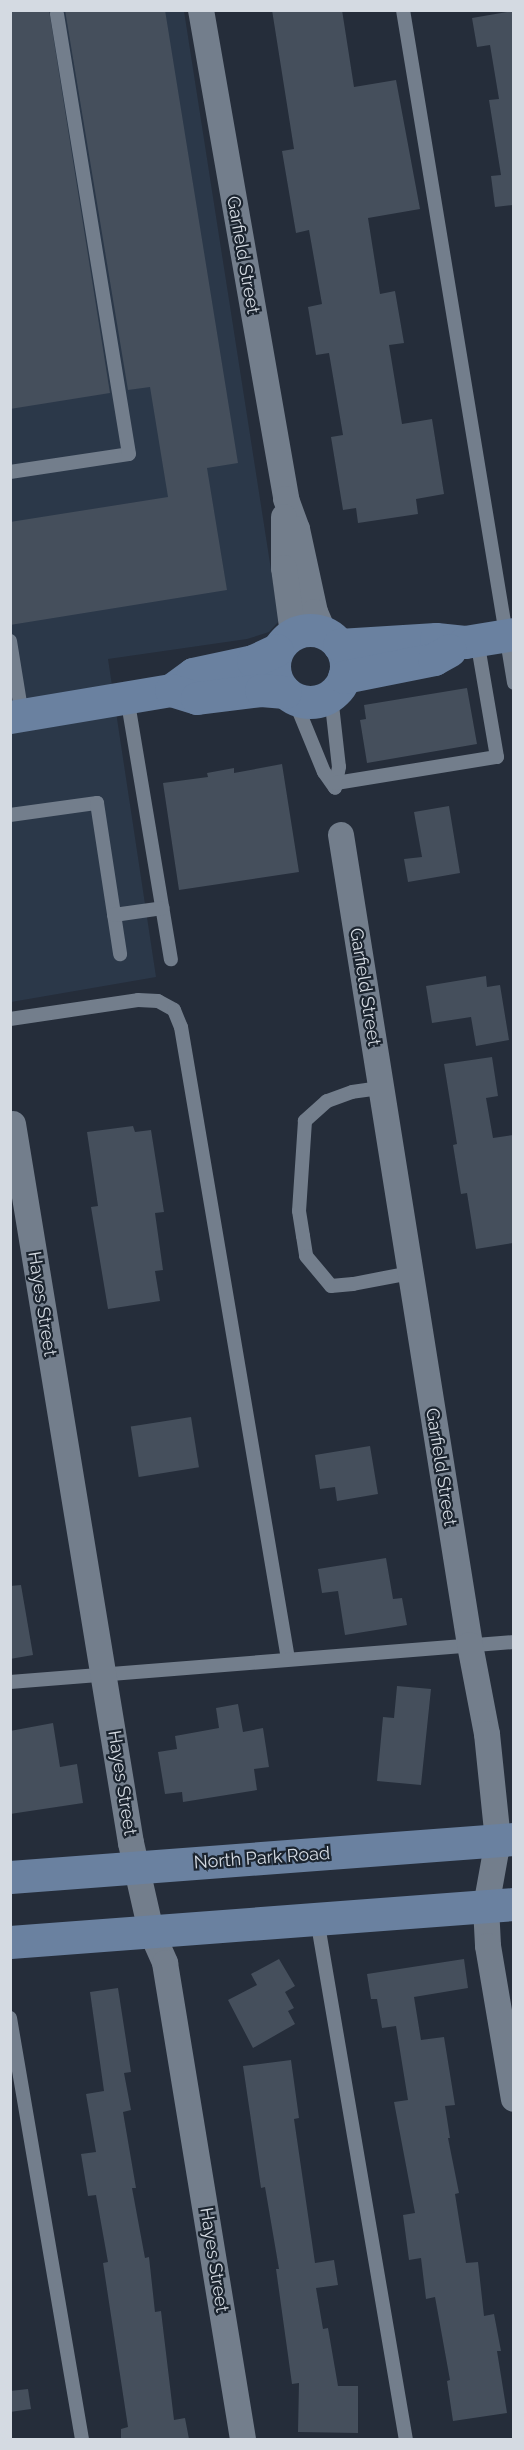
<!DOCTYPE html>
<html>
<head>
<meta charset="utf-8">
<style>
  body { margin:0 }
  #map { position:relative; width:524px; height:2450px; overflow:hidden; background:#252d3a; font-family:Raleway,sans-serif }
  div>[style] { position:absolute }
  .built>* { inset:0; background:#2b3849 }
  .building>* { inset:0; background:#454f5c; transform-origin:0 0 }
  .lane>* { height:14px; margin:-7px; padding:0 7px; transform-origin:7px; border-radius:7px; background:#737e8c }
  .street>* { height:26px; margin:-13px; padding:0 13px; transform-origin:13px; border-radius:13px; background:#737e8c }
  .secondary>* { height:33px; margin:-16.5px; padding:0 16.5px; transform-origin:16.5px; border-radius:16.5px; background:#6a81a0 }
  .secondary>.ring { margin:-16.5px; padding:0; box-sizing:content-box; background:none; border:33px solid #6a81a0; border-radius:50% }
  span { translate:-50% -50%; white-space:nowrap; text-align:center; line-height:1.15; -webkit-text-stroke:4.5px #1b242f; paint-order:stroke }
  .street-label { font-size:18px; color:#d4dae2 }
  .frame { position:absolute; inset:0; border:12px solid #d4dae2; pointer-events:none }
</style>
</head>
<body>
<div id="map">
  <div class="built">
    <div style="clip-path:polygon(11px 11px,184px 11px,279px 621px,269px 632px,247px 639px,108px 659px,156px 977px,11px 1002px)"></div>
  </div>
  <div class="building">
    <div style="clip-path:polygon(10px 10px,49px 10px,110px 393px,10px 409px)"></div>
    <div style="clip-path:polygon(65px 10px,165px 10px,238px 463px,207px 468px,227px 590px,10px 625px,10px 522px,168px 497px,150px 387px,128px 390px)"></div>
    <div style="clip-path:polygon(272px 10px,342px 10px,354px 87px,396px 80px,420px 209px,368px 218px,380px 294px,395px 291px,404px 343px,389px 345px,402px 424px,432px 419px,444px 494px,416px 499px,418px 514px,358px 523px,356px 508px,343px 510px,331px 437px,343px 435px,329px 353px,316px 355px,308px 307px,322px 304px,309px 230px,296px 233px,282px 151px,294px 149px)"></div>
    <div style="clip-path:polygon(513px 11px,513px 205px,495px 207px,491px 176px,501px 175px,489px 100px,499px 99px,490px 45px,477px 47px,472px 18px)"></div>
    <div style="clip-path:polygon(467px 688px,477px 744px,367px 763px,360px 720px,366px 719px,364px 705px)"></div>
    <div style="clip-path:polygon(282px 764px,299px 872px,179px 890px,163px 783px,208px 777px,207px 773px,234px 768px,234px 773px)"></div>
    <div style="clip-path:polygon(449px 806px,460px 873px,408px 882px,404px 859px,422px 857px,414px 812px)"></div>
    <div style="clip-path:polygon(486px 976px,487px 987px,500px 985px,509px 1040px,476px 1046px,471px 1017px,432px 1023px,426px 986px)"></div>
    <div style="clip-path:polygon(492px 1057px,498px 1096px,486px 1098px,493px 1138px,513px 1135px,513px 1243px,476px 1249px,467px 1193px,461px 1194px,453px 1145px,457px 1144px,444px 1064px)"></div>
    <div style="clip-path:polygon(133px 1126px,135px 1132px,151px 1130px,164px 1212px,155px 1213px,163px 1270px,155px 1271px,160px 1301px,108px 1309px,91px 1207px,98px 1206px,87px 1132px)"></div>
    <div style="left:191px;top:1417px;width:51px;height:61px;rotate:81deg"></div>
    <div style="clip-path:polygon(370px 1446px,378px 1494px,337px 1501px,335px 1487px,320px 1489px,315px 1455px)"></div>
    <div style="clip-path:polygon(386px 1558px,393px 1599px,402px 1598px,407px 1625px,345px 1635px,338px 1591px,322px 1593px,318px 1569px)"></div>
    <div style="clip-path:polygon(21px 1585px,33px 1655px,10px 1659px,10px 1586px)"></div>
    <div style="clip-path:polygon(397px 1686px,431px 1689px,421px 1785px,377px 1781px,383px 1717px,394px 1718px)"></div>
    <div style="clip-path:polygon(238px 1704px,243px 1732px,263px 1728px,269px 1767px,254px 1769px,257px 1790px,183px 1802px,182px 1792px,165px 1794px,158px 1752px,177px 1749px,175px 1736px,219px 1728px,216px 1708px)"></div>
    <div style="clip-path:polygon(53px 1723px,60px 1767px,77px 1764px,83px 1803px,10px 1814px,10px 1731px)"></div>
    <div style="clip-path:polygon(279px 1959px,295px 1986px,285px 1992px,294px 2008px,288px 2011px,295px 2024px,253px 2048px,228px 2000px,257px 1985px,251px 1974px)"></div>
    <div style="clip-path:polygon(464px 1959px,468px 1988px,414px 1997px,421px 2040px,444px 2037px,455px 2105px,445px 2106px,450px 2138px,448px 2138px,459px 2193px,455px 2194px,466px 2263px,478px 2262px,484px 2316px,494px 2314px,501px 2351px,497px 2351px,507px 2413px,453px 2421px,447px 2381px,450px 2380px,435px 2297px,426px 2299px,421px 2258px,409px 2260px,403px 2215px,415px 2213px,394px 2102px,408px 2100px,396px 2026px,382px 2028px,377px 1999px,371px 1999px,367px 1974px)"></div>
    <div style="clip-path:polygon(118px 1988px,131px 2072px,124px 2073px,131px 2110px,123px 2112px,136px 2188px,132px 2188px,145px 2258px,149px 2257px,155px 2312px,161px 2311px,174px 2420px,185px 2418px,189px 2439px,121px 2439px,121px 2429px,128px 2427px,103px 2263px,108px 2262px,96px 2195px,88px 2196px,81px 2154px,96px 2152px,86px 2094px,104px 2091px,90px 1992px)"></div>
    <div style="clip-path:polygon(291px 2060px,299px 2118px,294px 2119px,315px 2263px,334px 2260px,338px 2285px,316px 2288px,323px 2329px,328px 2328px,338px 2386px,358px 2386px,358px 2433px,298px 2432px,299px 2383px,292px 2384px,276px 2269px,279px 2269px,265px 2187px,261px 2188px,243px 2066px)"></div>
    <div style="clip-path:polygon(28px 2389px,31px 2409px,10px 2412px,10px 2391px)"></div>
  </div>
  <div class="lane">
    <div style="left:403px;top:10px;width:682px;rotate:80.63deg"></div>
    <div style="left:10px;top:472px;width:120px;rotate:-8.6deg"></div>
    <div style="left:129px;top:454px;width:446px;rotate:-99.3deg"></div>
    <div style="left:10px;top:641px;width:75px;rotate:80.8deg"></div>
    <div style="left:331px;top:696px;width:71px;rotate:83.6deg"></div>
    <div style="left:339px;top:767px;width:21px;rotate:101deg"></div>
    <div style="left:127px;top:697px;width:266px;rotate:80.5deg"></div>
    <div style="left:294px;top:699px;width:79px;rotate:67.7deg"></div>
    <div style="left:324px;top:772px;width:19px;rotate:55deg"></div>
    <div style="left:336px;top:783px;width:163px;rotate:-9.2deg"></div>
    <div style="left:497px;top:757px;width:119px;rotate:-99.7deg"></div>
    <div style="left:10px;top:815px;width:88px;rotate:-7.9deg"></div>
    <div style="left:97px;top:803px;width:153px;rotate:81.3deg"></div>
    <div style="left:114px;top:915px;width:49px;rotate:-8.1deg"></div>
    <div style="left:10px;top:1019px;width:129px;rotate:-8.4deg"></div>
    <div style="left:138px;top:1000px;width:20px;rotate:3deg"></div>
    <div style="left:158px;top:1001px;width:18px;rotate:29deg"></div>
    <div style="left:174px;top:1010px;width:18px;rotate:68deg"></div>
    <div style="left:181px;top:1027px;width:641px;rotate:80.39deg"></div>
    <div style="left:380px;top:1088px;width:28px;rotate:172deg"></div>
    <div style="left:352px;top:1092px;width:27px;rotate:160deg"></div>
    <div style="left:327px;top:1101px;width:30px;rotate:138deg"></div>
    <div style="left:305px;top:1121px;width:90px;rotate:93.8deg"></div>
    <div style="left:299px;top:1211px;width:25px;rotate:81deg"></div>
    <div style="left:303px;top:1236px;width:20px;rotate:81deg"></div>
    <div style="left:306px;top:1256px;width:39px;rotate:50deg"></div>
    <div style="left:331px;top:1286px;width:22px;rotate:-5deg"></div>
    <div style="left:353px;top:1284px;width:58px;rotate:-10.9deg"></div>
    <div style="left:10px;top:1682px;width:506px;rotate:-4.54deg"></div>
    <div style="left:317px;top:1919px;width:529px;rotate:80.31deg"></div>
    <div style="left:10px;top:2018px;width:428px;rotate:80.3deg"></div>
  </div>
  <div class="street">
    <div style="left:201px;top:10px;width:496px;rotate:80.1deg"></div>
    <div style="left:286px;top:499px;width:32px;rotate:70deg"></div>
    <div style="left:297px;top:529px;width:85px;rotate:77.8deg"></div>
    <div style="left:315px;top:612px;width:23px;rotate:67deg"></div>
    <div style="left:284px;top:517px;width:51px;rotate:90deg"></div>
    <div style="left:284px;top:568px;width:67px;rotate:82.2deg"></div>
    <div style="left:341px;top:835px;width:820px;rotate:80.95deg"></div>
    <div style="left:470px;top:1645px;width:91px;rotate:79.2deg"></div>
    <div style="left:487px;top:1734px;width:107px;rotate:84.1deg"></div>
    <div style="left:498px;top:1840px;width:68px;rotate:100.2deg"></div>
    <div style="left:486px;top:1907px;width:39px;rotate:87deg"></div>
    <div style="left:488px;top:1946px;width:155px;rotate:80.4deg"></div>
    <div style="left:13px;top:1124px;width:729px;rotate:80.68deg"></div>
    <div style="left:131px;top:1843px;width:90px;rotate:77.2deg"></div>
    <div style="left:151px;top:1931px;width:35px;rotate:66deg"></div>
    <div style="left:165px;top:1963px;width:483px;rotate:80.7deg"></div>
  </div>
  <div class="secondary">
    <div class="ring" style="left:274px;top:630px;width:39px;height:39px"></div>
    <div style="left:339px;top:645px;width:97px;rotate:-3.5deg"></div>
    <div style="left:436px;top:639px;width:29px;rotate:6deg"></div>
    <div style="left:465px;top:642px;width:50px;rotate:-9.3deg"></div>
    <div style="left:344px;top:677px;width:92px;rotate:-11.3deg"></div>
    <div style="left:434px;top:659px;width:18px;rotate:-29deg"></div>
    <div style="left:171px;top:690px;width:27px;rotate:-36deg"></div>
    <div style="left:193px;top:674px;width:61px;rotate:-12.2deg"></div>
    <div style="left:253px;top:661px;width:26px;rotate:-25deg"></div>
    <div style="left:10px;top:717px;width:163px;rotate:-9.5deg"></div>
    <div style="left:171px;top:690px;width:27px;rotate:17deg"></div>
    <div style="left:197px;top:698px;width:64px;rotate:-7.1deg"></div>
    <div style="left:261px;top:690px;width:24px;rotate:5deg"></div>
    <div style="left:10px;top:1877px;width:505px;rotate:-4.31deg"></div>
    <div style="left:10px;top:1942px;width:505px;rotate:-4.31deg"></div>
  </div>
  <div class="street-label">
    <span style="left:243px;top:255px;rotate:80deg">Garfield Street</span>
    <span style="left:365px;top:987px;rotate:81deg">Garfield Street</span>
    <span style="left:42px;top:1304px;rotate:81deg">Hayes Street</span>
    <span style="left:441px;top:1467px;rotate:81deg">Garfield Street</span>
    <span style="left:122px;top:1783px;rotate:81deg">Hayes Street</span>
    <span style="left:262px;top:1858px;rotate:-4deg">North Park Road</span>
    <span style="left:214px;top:2260px;rotate:81deg">Hayes Street</span>
  </div>
  <div class="frame"></div>
</div>
</body>
</html>
